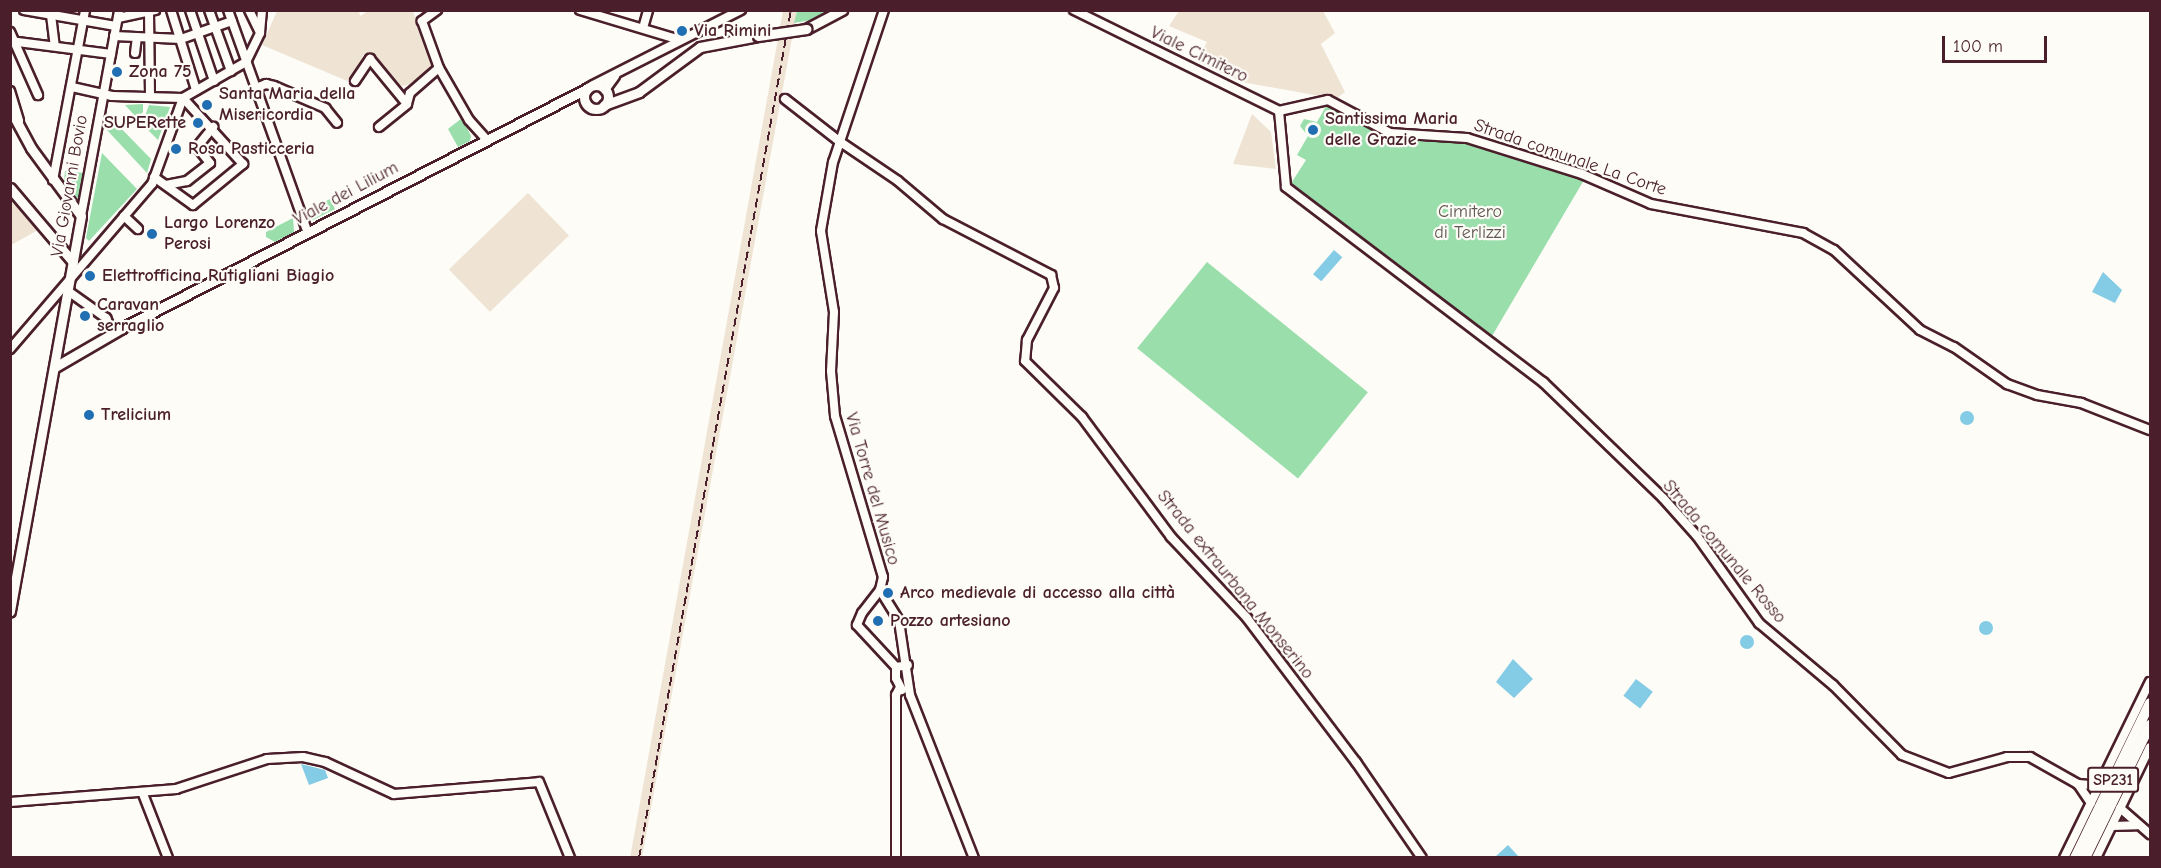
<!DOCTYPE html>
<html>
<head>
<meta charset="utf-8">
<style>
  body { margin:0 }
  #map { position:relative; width:2161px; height:868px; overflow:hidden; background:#fdfcf7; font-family:"Comic Neue",sans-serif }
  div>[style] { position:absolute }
  .built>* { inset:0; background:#efe4d4; transform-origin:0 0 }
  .green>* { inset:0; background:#99deab; transform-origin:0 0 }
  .water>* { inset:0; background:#84cbe5; transform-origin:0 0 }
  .round { border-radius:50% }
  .roads { filter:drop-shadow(2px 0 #4a1f2b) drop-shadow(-2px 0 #4a1f2b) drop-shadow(0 2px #4a1f2b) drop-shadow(0 -2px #4a1f2b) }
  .minor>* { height:8px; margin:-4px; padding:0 4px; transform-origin:4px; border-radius:4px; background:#fdfcf7 }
  .major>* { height:9px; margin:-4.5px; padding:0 4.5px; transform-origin:4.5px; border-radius:4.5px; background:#fdfcf7 }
  .major>.ring { margin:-4.5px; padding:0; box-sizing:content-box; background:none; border:9px solid #fdfcf7; border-radius:50% }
  .highway>* { height:10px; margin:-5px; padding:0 5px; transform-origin:5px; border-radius:5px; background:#fdfcf7 }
  .rail>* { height:2px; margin-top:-1px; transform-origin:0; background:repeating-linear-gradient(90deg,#4a1f2b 0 9px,transparent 0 13.5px) }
  .bridges { filter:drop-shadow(2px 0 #4a1f2b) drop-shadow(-2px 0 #4a1f2b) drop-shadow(0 2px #4a1f2b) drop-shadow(0 -2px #4a1f2b) }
  .major-bridge>* { height:9px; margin:-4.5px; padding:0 4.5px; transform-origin:4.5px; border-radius:4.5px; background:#fdfcf7 }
  .dots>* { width:16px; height:16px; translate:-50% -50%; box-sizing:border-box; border:3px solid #fdfcf7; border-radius:50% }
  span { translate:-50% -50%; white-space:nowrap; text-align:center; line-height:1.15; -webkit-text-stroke:4.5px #fdfcf7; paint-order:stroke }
  .shield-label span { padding:2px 4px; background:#fdfcf7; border:2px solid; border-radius:4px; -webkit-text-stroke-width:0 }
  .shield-label { font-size:16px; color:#4a1f2b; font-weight:700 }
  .poi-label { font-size:18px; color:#4a1f2b; font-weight:700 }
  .left { translate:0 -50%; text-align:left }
  .right { translate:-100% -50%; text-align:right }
  .street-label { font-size:18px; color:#4a1f2b }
  .park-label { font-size:18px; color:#625851 }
  .frame { position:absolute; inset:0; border:12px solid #4a1f2b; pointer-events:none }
  .scale { position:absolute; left:1942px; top:36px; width:105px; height:27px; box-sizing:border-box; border:3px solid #4a1f2b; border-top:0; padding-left:8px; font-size:18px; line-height:21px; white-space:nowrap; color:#4a1f2b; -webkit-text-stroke:4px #fdfcf7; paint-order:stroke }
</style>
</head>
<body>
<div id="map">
  <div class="built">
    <div style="clip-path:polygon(277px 11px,359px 11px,360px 16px,368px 11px,413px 11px,435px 66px,417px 82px,403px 86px,393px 81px,368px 54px,363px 55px,352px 83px,262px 45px)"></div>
    <div style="clip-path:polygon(783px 11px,797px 11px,642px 857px,630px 858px)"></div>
    <div style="clip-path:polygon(1179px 11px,1323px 11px,1335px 33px,1321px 44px,1345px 92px,1336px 99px,1242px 82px,1196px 61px,1207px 42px,1169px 26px)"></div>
    <div style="clip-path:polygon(1252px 114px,1271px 132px,1276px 169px,1233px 164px)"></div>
    <div style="left:528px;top:193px;width:59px;height:110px;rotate:46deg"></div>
    <div style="clip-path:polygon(10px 196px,40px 229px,11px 245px,10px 245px)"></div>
  </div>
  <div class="green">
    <div style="clip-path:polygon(797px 11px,832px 11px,817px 19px,794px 23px)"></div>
    <div style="clip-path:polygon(1328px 103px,1388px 139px,1470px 144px,1584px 180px,1492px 336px,1290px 185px,1306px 160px,1297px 155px,1308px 136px,1300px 126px,1304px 119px,1317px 122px)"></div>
    <div style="clip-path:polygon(143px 104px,143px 112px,137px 118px,125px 105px)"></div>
    <div style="clip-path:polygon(149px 105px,170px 107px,158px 140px,142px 124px)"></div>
    <div style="clip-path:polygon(109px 116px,151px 159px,147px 173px,106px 129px)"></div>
    <div style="clip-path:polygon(462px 118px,471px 136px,470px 141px,458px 147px,448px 129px)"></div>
    <div style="clip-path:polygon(102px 153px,137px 189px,89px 241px,86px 238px)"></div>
    <div style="clip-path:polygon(65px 171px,84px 173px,79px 200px,64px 182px)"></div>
    <div style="clip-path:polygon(330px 199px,335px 209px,313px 220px,310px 218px,307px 211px)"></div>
    <div style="clip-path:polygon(293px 218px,294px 232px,275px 242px,266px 237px,266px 232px)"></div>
    <div style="left:1207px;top:262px;width:207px;height:111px;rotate:39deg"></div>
  </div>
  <div class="water">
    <div style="left:1334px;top:250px;width:11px;height:32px;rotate:41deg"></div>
    <div style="clip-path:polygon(2103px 272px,2122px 290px,2115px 303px,2092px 292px)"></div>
    <div class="round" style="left:1960px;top:411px;width:14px;height:14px"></div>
    <div class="round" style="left:1979px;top:621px;width:14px;height:14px"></div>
    <div class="round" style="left:1740px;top:635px;width:14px;height:14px"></div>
    <div style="clip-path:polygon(1513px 659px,1533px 679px,1514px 698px,1496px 682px)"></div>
    <div style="left:1636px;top:679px;width:21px;height:21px;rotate:37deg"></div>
    <div style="clip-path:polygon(301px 764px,325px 770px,328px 778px,309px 785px)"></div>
    <div style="clip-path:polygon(1508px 845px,1519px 857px,1495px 857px)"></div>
  </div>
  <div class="roads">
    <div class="minor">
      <div style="left:24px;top:10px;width:93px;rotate:9.9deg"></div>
      <div style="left:171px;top:10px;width:84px;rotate:72.6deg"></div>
      <div style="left:190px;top:10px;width:75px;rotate:71.3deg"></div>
      <div style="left:209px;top:10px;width:65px;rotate:70.2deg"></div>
      <div style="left:228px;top:10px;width:237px;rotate:70.3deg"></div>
      <div style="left:249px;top:10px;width:25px;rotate:64deg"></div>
      <div style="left:437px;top:10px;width:19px;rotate:144deg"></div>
      <div style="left:422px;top:21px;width:50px;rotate:70.1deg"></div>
      <div style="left:439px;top:68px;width:60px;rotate:60deg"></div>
      <div style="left:469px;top:120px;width:25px;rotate:48deg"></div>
      <div style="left:580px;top:10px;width:104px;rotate:16.7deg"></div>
      <div style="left:884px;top:10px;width:160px;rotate:108.5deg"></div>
      <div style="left:833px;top:162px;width:70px;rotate:99.9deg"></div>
      <div style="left:821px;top:231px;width:82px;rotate:80.9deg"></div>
      <div style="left:834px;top:312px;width:59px;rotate:92.9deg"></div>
      <div style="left:831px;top:371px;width:45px;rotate:84.9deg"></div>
      <div style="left:835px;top:416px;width:168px;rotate:73.4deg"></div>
      <div style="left:883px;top:577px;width:13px;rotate:103deg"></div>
      <div style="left:880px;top:590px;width:29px;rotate:128deg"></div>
      <div style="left:862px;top:613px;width:13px;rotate:113deg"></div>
      <div style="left:857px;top:625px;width:57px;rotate:47.1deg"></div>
      <div style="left:1074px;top:10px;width:229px;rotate:26.2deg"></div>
      <div style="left:149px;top:12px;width:84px;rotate:89.3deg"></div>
      <div style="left:51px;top:15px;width:31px;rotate:83deg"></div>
      <div style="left:118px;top:18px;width:38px;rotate:-12deg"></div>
      <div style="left:643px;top:28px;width:19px;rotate:-74deg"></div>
      <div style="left:10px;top:32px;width:69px;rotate:66deg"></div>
      <div style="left:114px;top:36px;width:67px;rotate:2.6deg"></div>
      <div style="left:181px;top:39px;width:54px;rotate:-19.4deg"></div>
      <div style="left:10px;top:41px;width:102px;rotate:7.3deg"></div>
      <div style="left:135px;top:53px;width:16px;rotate:-83deg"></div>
      <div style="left:355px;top:81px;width:27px;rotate:-56deg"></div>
      <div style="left:370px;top:59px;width:58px;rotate:50.6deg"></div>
      <div style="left:407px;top:104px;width:11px;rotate:-75deg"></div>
      <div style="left:410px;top:93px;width:38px;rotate:-41deg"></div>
      <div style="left:593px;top:85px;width:166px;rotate:-26.9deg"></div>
      <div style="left:72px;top:87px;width:41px;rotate:12.7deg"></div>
      <div style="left:112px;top:96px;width:71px;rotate:1.6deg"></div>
      <div style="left:256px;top:88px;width:11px;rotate:-22deg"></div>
      <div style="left:266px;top:84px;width:8px;rotate:14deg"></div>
      <div style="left:274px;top:86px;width:56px;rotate:23.3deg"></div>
      <div style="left:325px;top:108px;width:19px;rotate:51deg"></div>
      <div style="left:605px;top:90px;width:17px;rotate:-54deg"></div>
      <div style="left:10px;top:91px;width:31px;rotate:73deg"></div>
      <div style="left:785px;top:99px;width:68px;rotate:37.9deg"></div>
      <div style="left:839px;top:141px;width:71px;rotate:34.1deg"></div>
      <div style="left:898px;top:181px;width:59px;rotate:40.2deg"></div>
      <div style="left:943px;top:219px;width:122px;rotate:27.4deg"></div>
      <div style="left:1051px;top:275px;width:13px;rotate:77deg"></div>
      <div style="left:1054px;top:288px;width:59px;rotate:117.4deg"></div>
      <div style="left:1027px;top:340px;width:21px;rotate:95deg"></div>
      <div style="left:1025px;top:361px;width:80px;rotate:44.5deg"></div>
      <div style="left:1082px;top:417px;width:149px;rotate:53.4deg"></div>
      <div style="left:1171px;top:537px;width:111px;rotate:46.8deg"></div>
      <div style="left:1247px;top:618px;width:181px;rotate:52.9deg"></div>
      <div style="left:1356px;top:762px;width:116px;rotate:55.5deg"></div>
      <div style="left:1279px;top:111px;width:76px;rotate:84.7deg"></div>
      <div style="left:1286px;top:187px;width:323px;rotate:37.2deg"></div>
      <div style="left:1543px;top:382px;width:167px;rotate:44deg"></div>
      <div style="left:1663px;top:498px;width:51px;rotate:48.2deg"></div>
      <div style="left:1697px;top:536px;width:107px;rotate:54.5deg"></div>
      <div style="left:1759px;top:623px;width:97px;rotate:40deg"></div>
      <div style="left:1833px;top:685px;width:98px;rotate:45.4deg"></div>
      <div style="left:1902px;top:755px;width:50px;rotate:21deg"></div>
      <div style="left:1949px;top:773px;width:60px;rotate:-15.4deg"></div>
      <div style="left:2007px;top:757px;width:23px"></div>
      <div style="left:2030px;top:757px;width:55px;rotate:29.4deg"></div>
      <div style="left:2078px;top:784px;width:23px;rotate:56deg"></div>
      <div style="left:1279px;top:111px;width:50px;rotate:-12.7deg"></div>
      <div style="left:1328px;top:100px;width:70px;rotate:28deg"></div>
      <div style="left:1390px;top:133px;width:77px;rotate:3.7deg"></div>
      <div style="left:1467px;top:138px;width:121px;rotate:17.4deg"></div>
      <div style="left:1582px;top:174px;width:75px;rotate:23.5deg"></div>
      <div style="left:1651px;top:204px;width:155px;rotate:10.8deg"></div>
      <div style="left:1803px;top:233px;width:35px;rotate:29deg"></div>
      <div style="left:1834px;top:250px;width:117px;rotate:42.9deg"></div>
      <div style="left:1920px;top:330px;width:38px;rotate:27deg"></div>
      <div style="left:1954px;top:347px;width:65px;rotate:34.9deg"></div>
      <div style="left:2007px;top:384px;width:32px;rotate:20deg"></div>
      <div style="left:2037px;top:395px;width:45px;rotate:10.3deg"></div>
      <div style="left:2081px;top:403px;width:74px;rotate:21.4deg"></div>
      <div style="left:379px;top:127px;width:36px;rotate:-39deg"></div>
      <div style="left:154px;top:177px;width:48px;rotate:35.7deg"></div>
      <div style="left:193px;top:205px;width:65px;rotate:-39.4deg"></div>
      <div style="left:243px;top:164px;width:89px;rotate:-132.3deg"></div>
      <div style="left:53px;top:180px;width:173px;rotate:-79.3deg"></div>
      <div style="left:166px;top:185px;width:21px;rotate:-11deg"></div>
      <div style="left:187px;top:181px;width:29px;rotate:-38deg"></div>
      <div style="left:210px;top:163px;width:21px;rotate:-129deg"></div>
      <div style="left:197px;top:147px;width:26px;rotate:-51deg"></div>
      <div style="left:81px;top:216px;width:209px;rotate:-79.5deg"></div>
      <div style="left:124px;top:216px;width:19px;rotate:43deg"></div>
      <div style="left:68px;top:291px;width:47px;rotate:35.4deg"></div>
      <div style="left:106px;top:318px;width:17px;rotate:65deg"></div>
      <div style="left:10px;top:349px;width:218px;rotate:-49.3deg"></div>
      <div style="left:152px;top:184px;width:91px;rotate:-70.2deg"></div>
      <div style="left:183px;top:98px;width:73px;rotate:-29.7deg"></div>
      <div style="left:246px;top:62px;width:32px;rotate:-64deg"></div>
      <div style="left:260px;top:33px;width:23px;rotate:-85deg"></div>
      <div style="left:880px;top:590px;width:36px;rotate:58deg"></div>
      <div style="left:899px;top:621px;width:75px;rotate:81.5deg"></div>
      <div style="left:910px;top:695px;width:175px;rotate:68.6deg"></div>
      <div style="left:902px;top:690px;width:13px;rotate:-117deg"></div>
      <div style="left:896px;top:678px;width:11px;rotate:-90deg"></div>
      <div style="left:896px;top:667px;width:12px;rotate:-9deg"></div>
      <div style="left:2078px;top:784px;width:21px;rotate:5deg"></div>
      <div style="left:143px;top:794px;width:69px;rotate:68.7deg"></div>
      <div style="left:10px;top:802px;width:167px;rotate:-4.5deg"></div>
      <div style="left:176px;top:789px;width:96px;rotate:-18.2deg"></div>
      <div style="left:267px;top:759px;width:36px;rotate:-3deg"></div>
      <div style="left:303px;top:757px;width:23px;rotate:13deg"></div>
      <div style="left:325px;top:762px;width:76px;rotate:24.9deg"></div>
      <div style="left:394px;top:794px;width:145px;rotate:-4.7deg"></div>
      <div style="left:539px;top:782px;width:82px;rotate:67.8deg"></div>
      <div style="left:2120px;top:808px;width:40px;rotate:41deg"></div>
      <div style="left:2112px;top:826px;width:25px;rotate:-2deg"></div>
      <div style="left:896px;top:858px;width:163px;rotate:-90deg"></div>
      <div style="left:896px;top:695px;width:7px;rotate:-63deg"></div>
      <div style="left:2064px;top:858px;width:196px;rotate:-64deg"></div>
      <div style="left:2096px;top:858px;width:123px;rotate:-64.1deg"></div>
    </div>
    <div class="major">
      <div style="left:806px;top:29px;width:41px;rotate:-27.8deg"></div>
      <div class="ring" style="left:584px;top:85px;width:15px;height:15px"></div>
      <div style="left:604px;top:105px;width:37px;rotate:-20deg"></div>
      <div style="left:639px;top:92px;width:76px;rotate:-36.4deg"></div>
      <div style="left:700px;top:47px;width:59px;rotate:-10.7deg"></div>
      <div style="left:10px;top:109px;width:44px;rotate:61.7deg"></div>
      <div style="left:31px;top:148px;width:84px;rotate:53.7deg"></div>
      <div style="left:81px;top:216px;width:402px;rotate:100.2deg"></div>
      <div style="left:10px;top:188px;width:97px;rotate:49.6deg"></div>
      <div style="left:55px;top:367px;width:78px;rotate:-30.2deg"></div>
      <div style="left:122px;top:328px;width:524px;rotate:-27.25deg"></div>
    </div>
    <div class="highway">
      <div style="left:2075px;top:858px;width:172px;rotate:-64.2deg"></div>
      <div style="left:2085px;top:858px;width:148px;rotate:-64deg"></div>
    </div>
  </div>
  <div class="rail">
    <div style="left:639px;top:858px;width:862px;rotate:-79.84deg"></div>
  </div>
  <div class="bridges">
    <div class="major-bridge">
      <div style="left:758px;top:36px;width:49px;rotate:-8.3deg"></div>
    </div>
  </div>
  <div class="dots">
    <div style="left:682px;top:31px;background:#1f6fb2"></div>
    <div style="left:117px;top:72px;background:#1f6fb2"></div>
    <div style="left:207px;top:105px;background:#1f6fb2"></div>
    <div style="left:198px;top:123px;background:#1f6fb2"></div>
    <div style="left:1313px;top:130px;background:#1f6fb2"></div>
    <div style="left:176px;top:149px;background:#1f6fb2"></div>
    <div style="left:152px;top:234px;background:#1f6fb2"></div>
    <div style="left:90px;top:276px;background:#1f6fb2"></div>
    <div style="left:85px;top:316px;background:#1f6fb2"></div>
    <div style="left:89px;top:415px;background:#1f6fb2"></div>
    <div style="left:888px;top:593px;background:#1f6fb2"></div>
    <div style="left:878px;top:621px;background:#1f6fb2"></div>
  </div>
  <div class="shield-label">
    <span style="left:2113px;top:780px">SP231</span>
  </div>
  <div class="poi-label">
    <span class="left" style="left:694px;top:31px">Via Rimini</span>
    <span class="left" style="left:129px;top:72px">Zona 75</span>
    <span class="left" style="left:219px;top:105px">Santa Maria della<br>Misericordia</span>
    <span class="left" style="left:1325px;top:130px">Santissima Maria<br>delle Grazie</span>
    <span class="right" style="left:186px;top:123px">SUPERette</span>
    <span class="left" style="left:188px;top:149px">Rosa Pasticceria</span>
    <span class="left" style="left:164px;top:234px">Largo Lorenzo<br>Perosi</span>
    <span class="left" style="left:102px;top:276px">Elettrofficina Rutigliani Biagio</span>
    <span class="left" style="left:97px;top:316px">Caravan<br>serraglio</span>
    <span class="left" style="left:101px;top:415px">Trelicium</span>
    <span class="left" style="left:900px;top:593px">Arco medievale di accesso alla città</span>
    <span class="left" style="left:890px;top:621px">Pozzo artesiano</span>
  </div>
  <div class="street-label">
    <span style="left:1199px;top:55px;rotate:26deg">Viale Cimitero</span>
    <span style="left:1570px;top:158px;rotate:19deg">Strada comunale La Corte</span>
    <span style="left:70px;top:186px;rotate:-80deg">Via Giovanni Bovio</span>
    <span style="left:346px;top:194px;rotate:-28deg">Viale dei Lilium</span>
    <span style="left:872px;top:489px;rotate:74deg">Via Torre del Musico</span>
    <span style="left:1724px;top:552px;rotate:50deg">Strada comunale Rosso</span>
    <span style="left:1235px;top:585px;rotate:51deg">Strada extraurbana Monserino</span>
  </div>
  <div class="park-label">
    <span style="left:1470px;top:223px">Cimitero<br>di Terlizzi</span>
  </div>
  <div class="frame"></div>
  <div class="scale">100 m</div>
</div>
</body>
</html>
